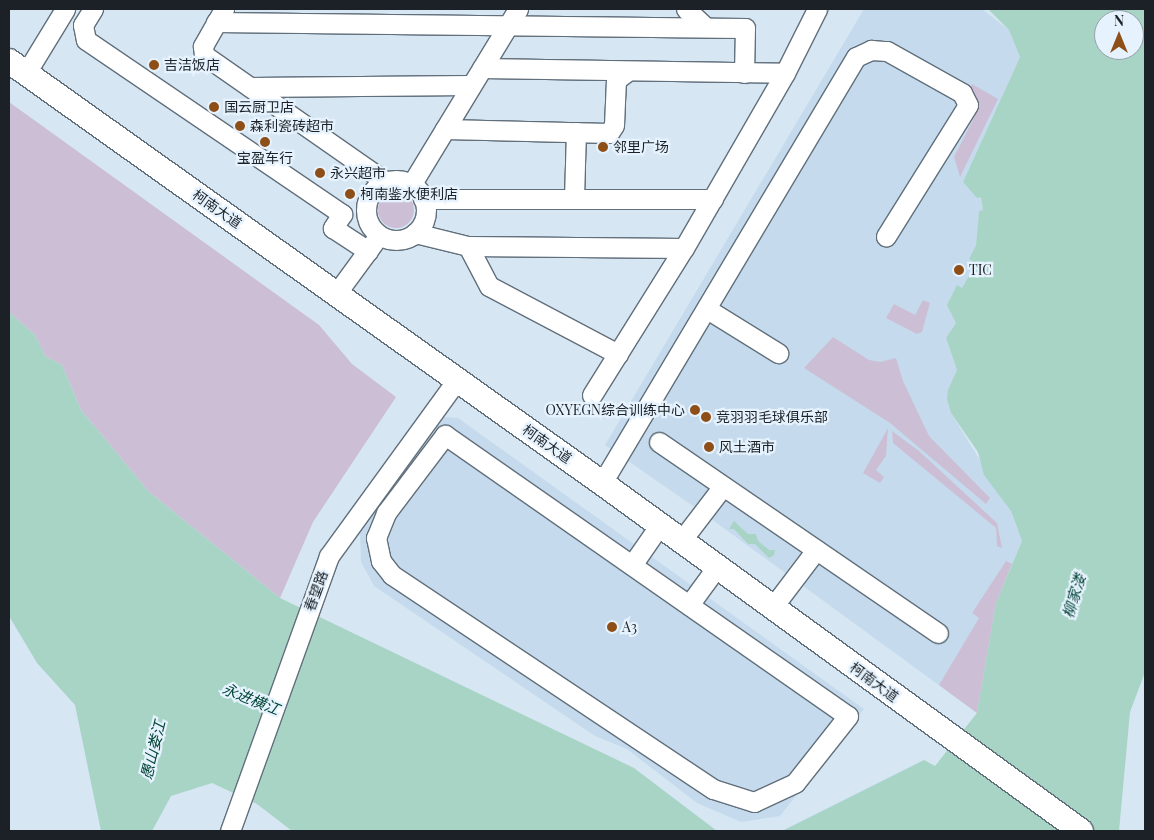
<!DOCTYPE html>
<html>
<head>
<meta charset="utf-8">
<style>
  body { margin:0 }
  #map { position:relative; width:1154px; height:840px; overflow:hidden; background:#d6e6f3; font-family:"Playfair Display","Noto Sans SC",serif }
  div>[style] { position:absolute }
  .built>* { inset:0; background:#c5dbed }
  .green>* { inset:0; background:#ccbfd5 }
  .round { border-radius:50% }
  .water>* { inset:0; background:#a7d4c4 }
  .roads { filter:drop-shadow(1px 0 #616f7b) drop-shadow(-1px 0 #616f7b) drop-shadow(0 1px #616f7b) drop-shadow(0 -1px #616f7b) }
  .minor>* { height:19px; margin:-9.5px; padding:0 9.5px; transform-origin:9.5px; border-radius:9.5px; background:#fff }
  .minor>.ring { margin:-9.5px; padding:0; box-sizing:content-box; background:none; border:19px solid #fff; border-radius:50% }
  .major>* { height:24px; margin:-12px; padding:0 12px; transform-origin:12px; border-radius:12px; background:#fff }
  .dots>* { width:14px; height:14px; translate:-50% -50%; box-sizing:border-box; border:2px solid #e6f3fe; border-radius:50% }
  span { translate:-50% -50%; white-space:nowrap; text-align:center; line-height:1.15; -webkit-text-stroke:4.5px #e6f3fe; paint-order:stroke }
  .poi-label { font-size:14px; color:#1b2126 }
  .left { translate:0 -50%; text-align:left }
  .right { translate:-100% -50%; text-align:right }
  .street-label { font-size:14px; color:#1b2126 }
  .water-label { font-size:15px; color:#044537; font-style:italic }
  .frame { position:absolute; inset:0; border:10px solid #1b2126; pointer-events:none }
  .north { position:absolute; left:1094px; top:10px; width:50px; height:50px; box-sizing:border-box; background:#e6f3fe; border:1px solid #959fa8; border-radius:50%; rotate:0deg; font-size:14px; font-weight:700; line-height:20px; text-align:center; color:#1b2126 }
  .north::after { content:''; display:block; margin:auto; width:18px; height:22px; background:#8e4e17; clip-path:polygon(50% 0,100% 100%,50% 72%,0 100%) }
</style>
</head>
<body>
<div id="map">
  <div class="built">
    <div style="clip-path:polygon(864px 9px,982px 9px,1009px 30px,1020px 57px,963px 182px,977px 197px,981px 197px,983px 210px,979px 211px,976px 245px,969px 259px,976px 264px,962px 288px,957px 286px,956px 323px,946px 338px,957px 370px,952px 385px,951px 413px,1011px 511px,1022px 541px,996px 603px,977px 713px,703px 513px,605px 445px)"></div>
    <div style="clip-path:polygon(444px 417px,458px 418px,864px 709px,780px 816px,741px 822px,697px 803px,627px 749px,595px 736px,374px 586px,361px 562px,360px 532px,430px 425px)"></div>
  </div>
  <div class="green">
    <div style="clip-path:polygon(972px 84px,998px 99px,960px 177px,954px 157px,978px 110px,978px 102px,969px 94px)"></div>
    <div style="clip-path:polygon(9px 102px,319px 325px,352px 364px,396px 397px,313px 522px,280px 598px,149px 492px,81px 410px,62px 365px,45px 356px,35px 335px,9px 312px)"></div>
    <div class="round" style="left:378px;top:192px;width:36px;height:36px"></div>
    <div style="clip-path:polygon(923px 300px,930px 303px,922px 332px,917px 334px,886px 318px,894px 304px,915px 315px)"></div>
    <div style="clip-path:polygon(833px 337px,869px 360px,880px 362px,896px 358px,903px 381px,929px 436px,990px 498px,986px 504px,890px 423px,804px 368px)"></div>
    <div style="clip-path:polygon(888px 428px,886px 456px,876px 470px,884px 477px,880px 483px,863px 473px)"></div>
    <div style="clip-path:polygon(892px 431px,919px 451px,997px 523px,1002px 548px,997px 546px,996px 528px,893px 443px)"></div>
    <div style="clip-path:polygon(1006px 561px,1012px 564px,996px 603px,977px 713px,939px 685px,979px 618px,972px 613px)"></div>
  </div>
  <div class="water">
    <div style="clip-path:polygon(evenodd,988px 9px,1145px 9px,1145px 672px,1130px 712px,1119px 831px,782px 831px,924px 760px,935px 766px,977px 713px,996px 603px,1022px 541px,1011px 511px,984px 475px,978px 452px,951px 413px,947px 399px,948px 390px,957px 370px,946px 338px,956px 323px,947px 305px,957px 285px,962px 288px,976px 264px,969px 259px,976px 245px,979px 211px,983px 210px,981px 197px,977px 198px,963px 182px,1020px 57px,1009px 30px,988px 9px,1104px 20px,1134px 20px,1134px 50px,1104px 50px,1104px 20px)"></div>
    <div style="clip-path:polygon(9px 312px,35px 335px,45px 356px,62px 365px,81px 410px,149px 492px,280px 598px,634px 768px,717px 831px,292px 831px,257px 804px,212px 783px,171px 796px,152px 831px,101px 831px,75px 705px,37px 663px,9px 616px)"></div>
    <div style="clip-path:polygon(734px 521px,748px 534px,756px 534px,758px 541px,769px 550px,775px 550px,774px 555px,769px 558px,755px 544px,748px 544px,734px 529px,729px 529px)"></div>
  </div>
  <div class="roads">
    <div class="minor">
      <div style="left:93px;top:9px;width:19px;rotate:122deg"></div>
      <div style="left:83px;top:25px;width:15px;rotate:79deg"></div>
      <div style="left:86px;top:40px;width:310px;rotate:34.2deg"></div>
      <div style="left:342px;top:214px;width:17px;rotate:123deg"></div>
      <div style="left:333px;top:228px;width:42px;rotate:33.3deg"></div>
      <div style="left:224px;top:9px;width:43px;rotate:119.6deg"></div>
      <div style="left:203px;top:46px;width:9px;rotate:84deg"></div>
      <div style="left:204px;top:55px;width:222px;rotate:34.9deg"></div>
      <div style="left:686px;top:9px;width:26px;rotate:43deg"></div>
      <div style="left:216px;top:22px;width:529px;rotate:0.65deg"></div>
      <div style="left:745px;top:28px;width:45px;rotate:91.3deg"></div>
      <div style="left:482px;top:68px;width:303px;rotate:0.9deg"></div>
      <div style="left:26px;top:73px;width:75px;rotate:-58.6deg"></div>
      <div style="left:250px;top:87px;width:221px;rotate:-0.5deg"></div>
      <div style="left:445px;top:129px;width:164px;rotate:1.4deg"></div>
      <div style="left:609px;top:133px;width:9px;rotate:-58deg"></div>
      <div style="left:614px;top:125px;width:45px;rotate:-87.5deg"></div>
      <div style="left:616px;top:80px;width:15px;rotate:-37deg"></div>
      <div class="ring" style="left:366px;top:180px;width:41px;height:41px"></div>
      <div style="left:411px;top:185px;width:206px;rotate:-58.7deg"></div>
      <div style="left:574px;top:198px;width:66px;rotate:-88.3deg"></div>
      <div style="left:423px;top:199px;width:290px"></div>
      <div style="left:415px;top:233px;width:55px;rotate:13.8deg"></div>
      <div style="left:468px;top:246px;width:216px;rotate:0.5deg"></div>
      <div style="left:468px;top:246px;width:45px;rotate:62.3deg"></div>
      <div style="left:489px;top:286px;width:146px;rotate:27.8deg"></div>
      <div style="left:336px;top:294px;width:64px;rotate:-53.8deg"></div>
      <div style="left:707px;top:309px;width:84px;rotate:31.8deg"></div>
      <div style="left:592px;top:395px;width:173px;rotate:-58deg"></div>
      <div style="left:684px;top:248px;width:202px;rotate:-60deg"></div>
      <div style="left:785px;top:73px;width:72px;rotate:-63.4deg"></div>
      <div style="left:445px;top:435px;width:491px;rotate:34.9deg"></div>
      <div style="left:848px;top:716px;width:85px;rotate:128.3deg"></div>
      <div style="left:795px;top:783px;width:45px;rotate:155.1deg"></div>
      <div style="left:754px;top:802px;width:43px;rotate:-162.4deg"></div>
      <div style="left:713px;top:789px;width:386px;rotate:-146.3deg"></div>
      <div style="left:392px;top:575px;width:18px;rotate:-128deg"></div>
      <div style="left:381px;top:561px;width:24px;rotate:-102deg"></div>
      <div style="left:376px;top:538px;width:27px;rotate:-68deg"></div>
      <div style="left:386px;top:513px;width:98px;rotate:-52.9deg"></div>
      <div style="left:659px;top:442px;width:338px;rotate:34.4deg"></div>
      <div style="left:602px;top:483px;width:496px;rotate:-59.2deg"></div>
      <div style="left:856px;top:57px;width:17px;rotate:-25deg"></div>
      <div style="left:871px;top:50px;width:16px;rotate:4deg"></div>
      <div style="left:887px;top:51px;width:86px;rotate:29.2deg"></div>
      <div style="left:962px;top:93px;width:13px;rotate:63deg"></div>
      <div style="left:968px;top:105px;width:155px;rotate:122deg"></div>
      <div style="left:681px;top:541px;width:69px;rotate:-52.6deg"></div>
      <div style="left:632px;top:565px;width:47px;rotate:-55.3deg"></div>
      <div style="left:689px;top:605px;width:46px;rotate:-53.9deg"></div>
      <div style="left:772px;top:608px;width:73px;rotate:-52.8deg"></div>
      <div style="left:230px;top:831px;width:292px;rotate:-70.2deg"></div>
      <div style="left:329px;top:556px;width:218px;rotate:-54deg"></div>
    </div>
    <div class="major">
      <div style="left:9px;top:61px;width:728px;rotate:35.44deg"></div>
      <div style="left:602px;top:483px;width:592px;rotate:36deg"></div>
    </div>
  </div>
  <div class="dots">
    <div style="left:154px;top:65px;background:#8e4e17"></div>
    <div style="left:214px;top:107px;background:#8e4e17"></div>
    <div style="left:240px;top:126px;background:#8e4e17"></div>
    <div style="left:265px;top:142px;background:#8e4e17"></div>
    <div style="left:603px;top:147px;background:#8e4e17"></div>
    <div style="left:320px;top:173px;background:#8e4e17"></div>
    <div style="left:350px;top:194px;background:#8e4e17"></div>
    <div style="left:959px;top:270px;background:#8e4e17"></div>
    <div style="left:695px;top:410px;background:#8e4e17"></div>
    <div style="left:706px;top:417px;background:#8e4e17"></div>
    <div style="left:709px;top:447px;background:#8e4e17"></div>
    <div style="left:612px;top:627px;background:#8e4e17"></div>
  </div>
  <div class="poi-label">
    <span class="left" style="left:164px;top:65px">吉洁饭店</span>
    <span class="left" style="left:224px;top:107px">国云厨卫店</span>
    <span class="left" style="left:250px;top:126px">森利瓷砖超市</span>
    <span class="left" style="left:613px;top:147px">邻里广场</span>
    <span style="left:265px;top:158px">宝盈车行</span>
    <span class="left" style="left:330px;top:173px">永兴超市</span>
    <span class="left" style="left:360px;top:194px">柯南鉴水便利店</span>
    <span class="left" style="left:969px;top:270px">TIC</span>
    <span class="right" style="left:685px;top:410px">OXYEGN综合训练中心</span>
    <span class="left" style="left:716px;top:417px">竞羽羽毛球俱乐部</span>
    <span class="left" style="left:719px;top:447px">风土酒市</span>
    <span class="left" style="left:622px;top:627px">A3</span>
  </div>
  <div class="street-label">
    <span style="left:217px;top:209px;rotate:35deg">柯南大道</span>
    <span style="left:547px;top:444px;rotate:35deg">柯南大道</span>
    <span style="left:316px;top:591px;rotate:-70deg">春望路</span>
    <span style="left:874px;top:682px;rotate:36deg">柯南大道</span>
  </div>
  <div class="water-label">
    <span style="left:1074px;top:596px;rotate:-73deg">柳家溇</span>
    <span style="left:251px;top:699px;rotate:22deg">永进横江</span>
    <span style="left:153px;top:750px;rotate:-76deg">愚山娄江</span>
  </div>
  <div class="frame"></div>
  <div class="north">N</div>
</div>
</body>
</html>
